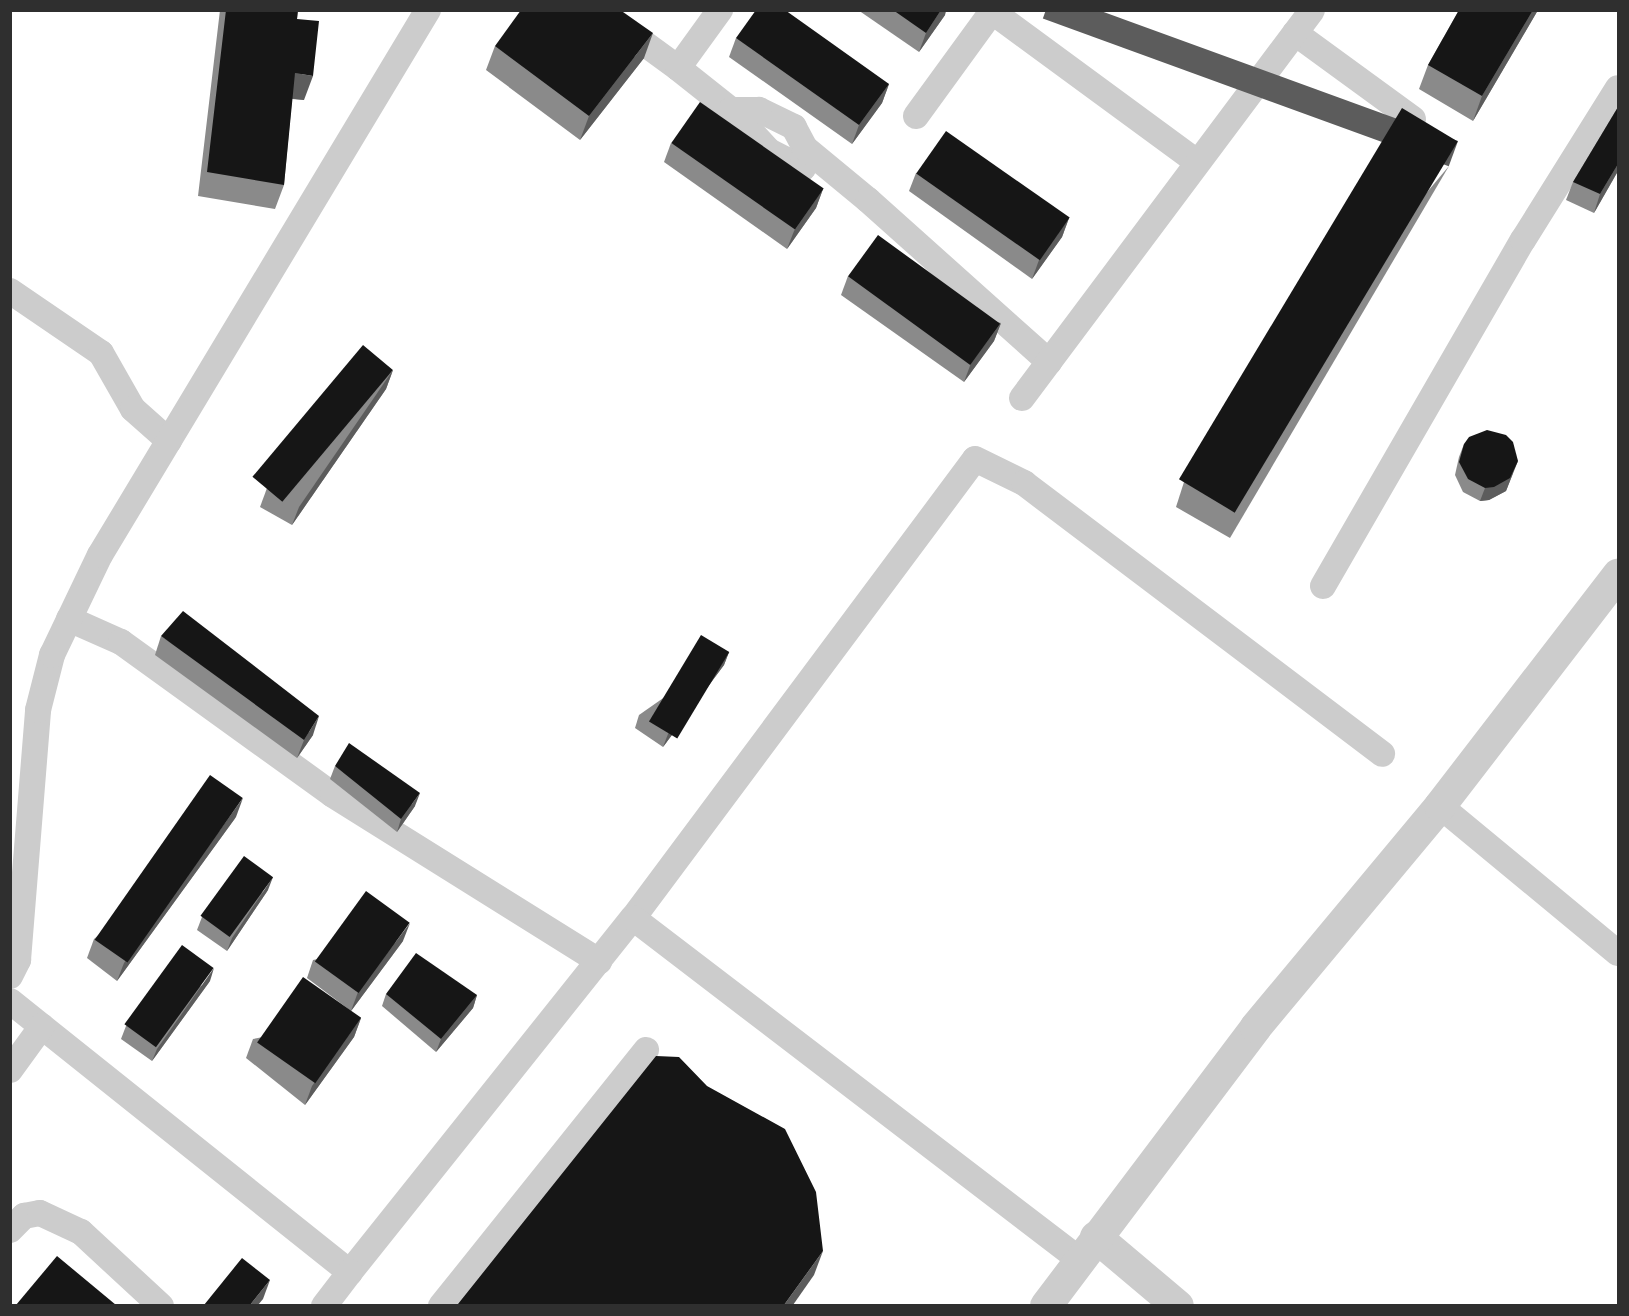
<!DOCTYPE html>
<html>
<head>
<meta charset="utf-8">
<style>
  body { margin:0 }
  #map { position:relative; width:1629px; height:1316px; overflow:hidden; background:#fff; font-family:"Public Sans",sans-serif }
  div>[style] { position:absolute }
  .minor>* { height:26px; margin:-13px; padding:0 13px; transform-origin:13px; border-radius:13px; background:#ccc }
  .tertiary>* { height:32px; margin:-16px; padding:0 16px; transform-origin:16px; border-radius:16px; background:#ccc }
  .wall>* { inset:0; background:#8a8a8a }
  .shaded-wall>* { inset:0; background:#5c5c5c; transform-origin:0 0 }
  .building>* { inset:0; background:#161616; transform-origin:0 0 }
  span { translate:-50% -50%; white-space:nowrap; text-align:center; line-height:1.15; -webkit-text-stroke:6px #fff; paint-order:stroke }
  .frame { position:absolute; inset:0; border:12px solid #2f2f2f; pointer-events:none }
</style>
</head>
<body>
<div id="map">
  <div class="minor">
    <div style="left:590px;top:10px;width:28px;rotate:26deg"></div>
    <div style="left:615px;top:22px;width:78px;rotate:36.1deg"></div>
    <div style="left:678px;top:68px;width:68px;rotate:38.4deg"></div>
    <div style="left:731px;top:110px;width:56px;rotate:47.2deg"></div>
    <div style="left:769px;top:151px;width:38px;rotate:27deg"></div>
    <div style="left:803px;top:168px;width:20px;rotate:-84deg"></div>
    <div style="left:805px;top:148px;width:24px;rotate:-118deg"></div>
    <div style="left:794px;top:127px;width:39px;rotate:-154deg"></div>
    <div style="left:759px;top:110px;width:28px;rotate:180deg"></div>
    <div style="left:990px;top:10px;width:257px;rotate:36.3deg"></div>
    <div style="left:1295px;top:33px;width:146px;rotate:36.1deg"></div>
    <div style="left:678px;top:68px;width:72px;rotate:-54.1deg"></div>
    <div style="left:916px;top:116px;width:131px;rotate:-54deg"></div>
    <div style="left:805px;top:148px;width:82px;rotate:39.5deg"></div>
    <div style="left:868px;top:200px;width:243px;rotate:41.8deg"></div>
    <div style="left:10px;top:291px;width:110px;rotate:34.3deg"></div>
    <div style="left:101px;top:353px;width:64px;rotate:60.3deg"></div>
    <div style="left:133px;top:409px;width:48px;rotate:41.6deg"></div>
    <div style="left:1022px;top:398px;width:484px;rotate:-53.2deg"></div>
    <div style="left:1323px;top:586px;width:400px;rotate:-60deg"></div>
    <div style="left:1523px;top:240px;width:179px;rotate:-58deg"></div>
    <div style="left:69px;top:619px;width:57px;rotate:23.9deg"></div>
    <div style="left:121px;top:642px;width:261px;rotate:35.8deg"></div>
    <div style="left:333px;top:795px;width:314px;rotate:32deg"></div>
    <div style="left:1440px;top:806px;width:231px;rotate:39.6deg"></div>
    <div style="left:633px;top:918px;width:572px;rotate:-53.31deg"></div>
    <div style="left:975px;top:459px;width:55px;rotate:26.1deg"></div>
    <div style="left:1024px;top:483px;width:449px;rotate:37.1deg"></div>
    <div style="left:10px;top:976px;width:18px;rotate:-63deg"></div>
    <div style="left:18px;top:960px;width:251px;rotate:-85.4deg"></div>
    <div style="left:38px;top:710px;width:57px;rotate:-75.7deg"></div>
    <div style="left:52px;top:655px;width:111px;rotate:-64.4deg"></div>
    <div style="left:100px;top:555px;width:636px;rotate:-58.96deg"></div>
    <div style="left:10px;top:1001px;width:435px;rotate:38.6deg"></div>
    <div style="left:350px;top:1272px;width:453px;rotate:-51.4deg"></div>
    <div style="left:633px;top:918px;width:563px;rotate:37.42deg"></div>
    <div style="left:10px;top:1070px;width:54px;rotate:-54deg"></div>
    <div style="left:10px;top:1230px;width:20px;rotate:-45deg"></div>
    <div style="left:24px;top:1216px;width:16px;rotate:-11deg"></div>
    <div style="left:40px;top:1213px;width:45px;rotate:24.9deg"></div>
    <div style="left:81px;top:1232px;width:109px;rotate:42.8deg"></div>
    <div style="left:324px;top:1306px;width:43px;rotate:-52.6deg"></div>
    <div style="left:441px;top:1306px;width:328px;rotate:-51.3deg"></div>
  </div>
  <div class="tertiary">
    <div style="left:1096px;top:1237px;width:107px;rotate:40.1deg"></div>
    <div style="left:1046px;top:1306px;width:349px;rotate:-53deg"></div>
    <div style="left:1256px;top:1027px;width:288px;rotate:-50.2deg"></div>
    <div style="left:1440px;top:806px;width:292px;rotate:-52.4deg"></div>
  </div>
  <div class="wall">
    <div style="clip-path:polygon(220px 10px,298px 10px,297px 19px,304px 100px,292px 99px,284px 185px,275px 209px,198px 196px)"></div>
    <div style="clip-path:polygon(858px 10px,946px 10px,945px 15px,919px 52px)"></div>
    <div style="clip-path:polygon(1459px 10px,1538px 10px,1473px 121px,1419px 89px,1428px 65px)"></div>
    <div style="clip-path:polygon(736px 38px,889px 84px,882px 103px,852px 144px,729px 57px)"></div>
    <div style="clip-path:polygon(495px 46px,644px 58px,580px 140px,486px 70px)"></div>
    <div style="clip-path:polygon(1618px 107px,1618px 171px,1594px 213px,1566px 200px,1573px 182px)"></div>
    <div style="clip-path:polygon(671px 143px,823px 189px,816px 208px,787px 249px,664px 162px)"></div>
    <div style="clip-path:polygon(1449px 166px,1230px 538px,1176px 507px,1184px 482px)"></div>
    <div style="clip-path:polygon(916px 173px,1069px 218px,1062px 237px,1032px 279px,909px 191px)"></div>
    <div style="clip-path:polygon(848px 276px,1001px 323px,994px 341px,964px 382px,841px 295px)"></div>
    <div style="clip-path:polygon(393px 370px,386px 389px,292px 525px,260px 507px,267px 488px)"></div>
    <div style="clip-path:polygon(1464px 444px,1513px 473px,1506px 491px,1489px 500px,1480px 501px,1463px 492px,1455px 475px,1459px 457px)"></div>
    <div style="clip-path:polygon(161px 636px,313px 735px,297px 758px,155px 655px)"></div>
    <div style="clip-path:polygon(729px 652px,724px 665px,663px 747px,635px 728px,639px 715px)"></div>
    <div style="clip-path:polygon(335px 766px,415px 806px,397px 832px,330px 779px)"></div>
    <div style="clip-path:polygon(236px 817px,117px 981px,87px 958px,94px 939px)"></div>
    <div style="clip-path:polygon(268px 890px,227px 951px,197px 930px,202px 917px)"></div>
    <div style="clip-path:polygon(403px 941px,351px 1011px,307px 978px,313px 960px)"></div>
    <div style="clip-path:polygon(210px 981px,152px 1061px,121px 1039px,126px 1026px)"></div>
    <div style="clip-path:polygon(386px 994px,477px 995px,473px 1008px,436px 1052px,382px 1006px)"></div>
    <div style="clip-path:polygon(361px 1018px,354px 1037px,305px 1105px,246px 1058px,253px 1039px)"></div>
  </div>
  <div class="shaded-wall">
    <div style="clip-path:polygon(941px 10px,946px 10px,945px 15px,919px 52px,926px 33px)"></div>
    <div style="clip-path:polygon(1533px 10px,1538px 10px,1473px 121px,1482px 96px)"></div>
    <div style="clip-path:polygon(653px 33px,644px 58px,580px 140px,589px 116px)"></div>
    <div style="clip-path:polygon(295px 73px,313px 76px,304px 100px,286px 98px)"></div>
    <div style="clip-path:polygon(889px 84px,882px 103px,852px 144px,859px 125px)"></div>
    <div style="left:1458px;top:141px;width:27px;height:432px;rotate:110deg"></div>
    <div style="clip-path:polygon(1618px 164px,1618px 171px,1594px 213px,1600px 194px)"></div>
    <div style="clip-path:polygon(823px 189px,816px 208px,787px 249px,794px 231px)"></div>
    <div style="clip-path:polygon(1069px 218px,1062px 237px,1032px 279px,1039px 260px)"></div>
    <div style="clip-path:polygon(1001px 323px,994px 341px,964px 382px,971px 363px)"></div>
    <div style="clip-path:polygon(393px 370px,386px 389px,292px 525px,299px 507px)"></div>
    <div style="clip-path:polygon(1518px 461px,1506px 491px,1489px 500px,1480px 501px,1485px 488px)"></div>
    <div style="clip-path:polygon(729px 652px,724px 665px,663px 747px,668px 734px)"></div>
    <div style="clip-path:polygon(319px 716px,313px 735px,297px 758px,304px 740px)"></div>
    <div style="clip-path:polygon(420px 793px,415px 806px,397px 832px,401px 819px)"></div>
    <div style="clip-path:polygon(243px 798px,236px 817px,117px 981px,124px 963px)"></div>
    <div style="clip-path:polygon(273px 877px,268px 890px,227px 951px,232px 938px)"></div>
    <div style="clip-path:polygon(410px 923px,403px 941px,351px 1011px,358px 992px)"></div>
    <div style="clip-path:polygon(214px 968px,210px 981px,152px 1061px,157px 1049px)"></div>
    <div style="clip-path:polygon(477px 995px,473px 1008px,436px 1052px,441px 1039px)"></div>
    <div style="clip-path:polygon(361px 1018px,354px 1037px,305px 1105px,312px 1086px)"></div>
    <div style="clip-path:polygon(823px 1251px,814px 1275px,793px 1305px,784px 1305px)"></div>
    <div style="clip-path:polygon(270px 1280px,263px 1299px,258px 1305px,250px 1305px)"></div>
  </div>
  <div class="building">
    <div style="clip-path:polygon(226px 10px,298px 10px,297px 19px,319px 21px,313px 76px,295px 73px,284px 185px,207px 172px)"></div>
    <div style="clip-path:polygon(521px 10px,620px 10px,653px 33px,589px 116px,495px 46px)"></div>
    <div style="clip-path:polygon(756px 10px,785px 10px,889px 84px,859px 125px,736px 38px)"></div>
    <div style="clip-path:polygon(893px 10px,941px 10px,926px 33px)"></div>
    <div style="clip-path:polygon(1459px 10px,1533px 10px,1482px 96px,1428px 65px)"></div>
    <div style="left:700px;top:102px;width:151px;height:50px;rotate:35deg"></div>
    <div style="clip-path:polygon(1618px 107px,1618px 164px,1600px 194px,1573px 182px)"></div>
    <div style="left:1402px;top:108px;width:65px;height:433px;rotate:31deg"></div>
    <div style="left:946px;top:131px;width:151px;height:52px;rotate:35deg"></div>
    <div style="left:878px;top:235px;width:151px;height:51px;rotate:36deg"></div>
    <div style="left:363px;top:345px;width:39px;height:172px;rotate:40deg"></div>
    <div style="clip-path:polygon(1487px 430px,1506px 435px,1513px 442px,1518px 461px,1510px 478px,1494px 487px,1485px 488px,1468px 479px,1459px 462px,1464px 444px,1469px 437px)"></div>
    <div style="clip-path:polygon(183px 611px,319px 716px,304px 740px,161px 636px)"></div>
    <div style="left:701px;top:635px;width:33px;height:101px;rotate:31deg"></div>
    <div style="clip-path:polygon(349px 743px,420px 793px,401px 819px,335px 766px)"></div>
    <div style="left:210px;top:775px;width:40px;height:201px;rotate:35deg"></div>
    <div style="left:244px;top:856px;width:36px;height:74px;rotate:36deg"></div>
    <div style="left:366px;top:891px;width:54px;height:87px;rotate:36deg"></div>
    <div style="left:182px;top:945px;width:39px;height:98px;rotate:36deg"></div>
    <div style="clip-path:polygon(416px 953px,477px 995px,441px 1039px,386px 994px)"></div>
    <div style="left:303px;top:977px;width:71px;height:80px;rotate:35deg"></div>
    <div style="clip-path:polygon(656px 1056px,679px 1057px,707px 1086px,785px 1129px,816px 1192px,823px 1251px,784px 1305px,458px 1305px,458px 1304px)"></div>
    <div style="clip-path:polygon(57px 1256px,116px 1305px,16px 1305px)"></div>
    <div style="clip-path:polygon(242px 1258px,270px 1280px,250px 1305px,204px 1305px)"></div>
  </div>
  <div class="frame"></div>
</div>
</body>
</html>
